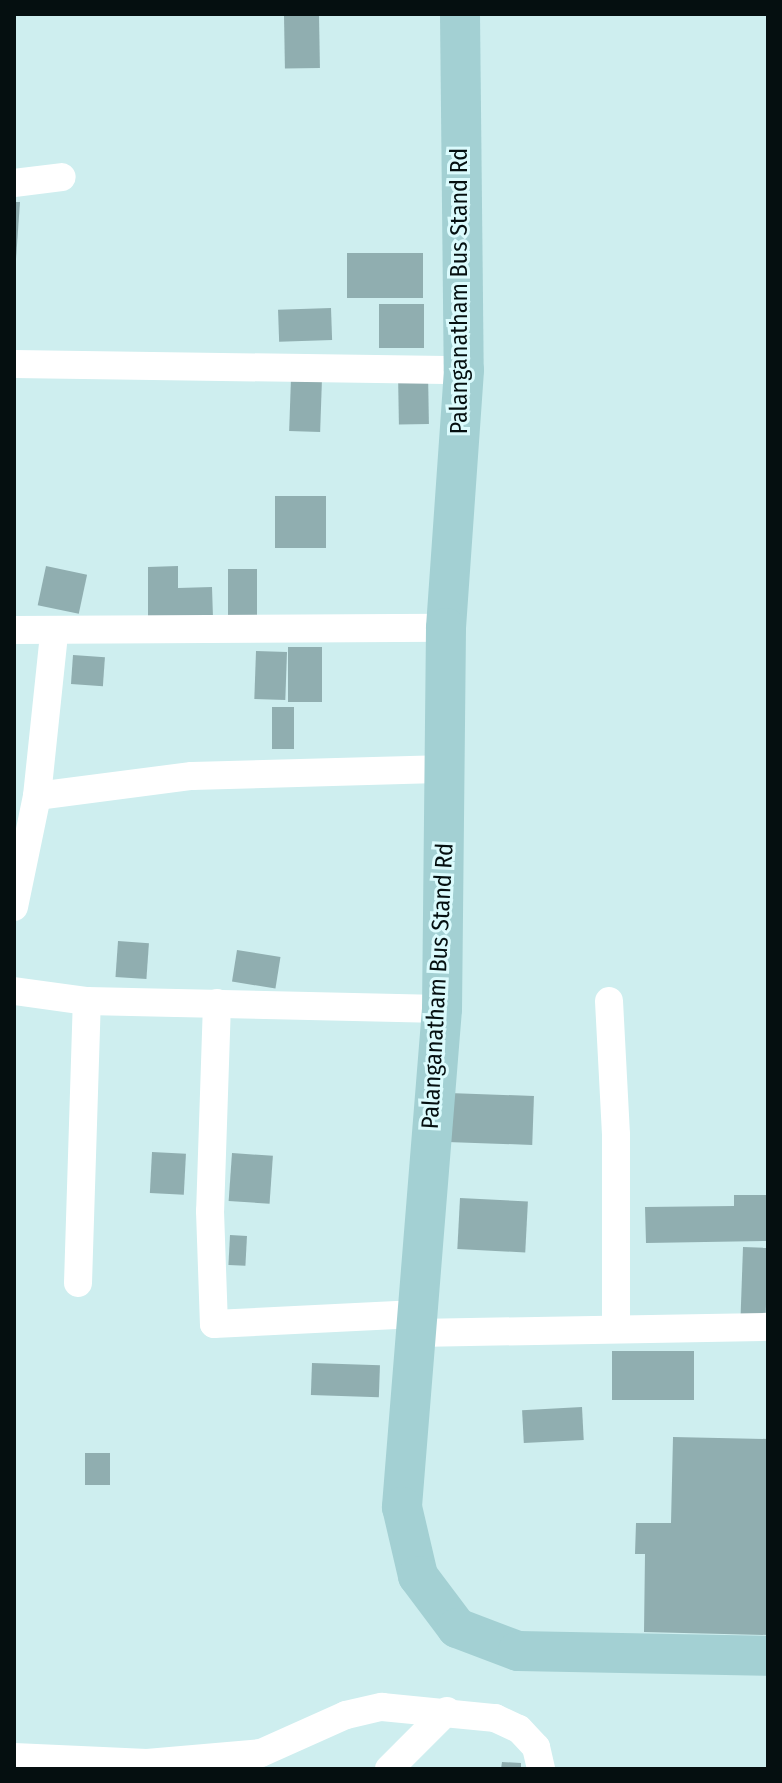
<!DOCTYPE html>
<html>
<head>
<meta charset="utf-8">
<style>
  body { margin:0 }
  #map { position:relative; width:782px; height:1783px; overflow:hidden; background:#ceeeef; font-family:"Fira Sans Condensed",sans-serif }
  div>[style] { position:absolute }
  .building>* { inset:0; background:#90aeb0; transform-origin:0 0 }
  .street>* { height:28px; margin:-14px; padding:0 14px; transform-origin:14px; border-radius:14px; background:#fff }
  .secondary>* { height:40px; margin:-20px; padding:0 20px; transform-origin:20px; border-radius:20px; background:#a3d0d3 }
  span { translate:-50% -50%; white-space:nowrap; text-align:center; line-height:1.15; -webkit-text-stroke:6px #dbfbfd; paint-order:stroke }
  .street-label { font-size:24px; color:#050f10 }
  .frame { position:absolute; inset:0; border:16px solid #050f10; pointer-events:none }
</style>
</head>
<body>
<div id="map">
  <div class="building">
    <div style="left:319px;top:15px;width:53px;height:35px;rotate:89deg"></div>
    <div style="clip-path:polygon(14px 202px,20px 202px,16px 259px,14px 259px)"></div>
    <div style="left:347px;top:253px;width:76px;height:45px"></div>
    <div style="left:379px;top:304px;width:45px;height:44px"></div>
    <div style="left:331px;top:308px;width:32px;height:53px;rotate:88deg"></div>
    <div style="left:428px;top:372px;width:52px;height:30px;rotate:89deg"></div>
    <div style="left:291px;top:378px;width:31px;height:53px;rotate:2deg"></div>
    <div style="left:326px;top:496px;width:52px;height:51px;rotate:90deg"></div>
    <div style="left:46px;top:566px;width:42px;height:40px;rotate:12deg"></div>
    <div style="clip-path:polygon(178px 566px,178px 588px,212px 587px,213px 618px,148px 619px,148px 567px)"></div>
    <div style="left:228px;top:569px;width:29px;height:53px"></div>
    <div style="left:288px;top:647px;width:34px;height:55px"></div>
    <div style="left:256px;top:651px;width:31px;height:48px;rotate:2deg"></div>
    <div style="left:73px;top:655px;width:32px;height:29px;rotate:4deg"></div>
    <div style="left:272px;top:707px;width:22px;height:42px"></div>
    <div style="left:118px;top:941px;width:31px;height:36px;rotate:4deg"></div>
    <div style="left:237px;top:950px;width:44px;height:32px;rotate:9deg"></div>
    <div style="left:449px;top:1093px;width:85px;height:49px;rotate:2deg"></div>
    <div style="left:152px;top:1152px;width:34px;height:41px;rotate:3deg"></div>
    <div style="left:232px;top:1153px;width:41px;height:48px;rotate:4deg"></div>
    <div style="clip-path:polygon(734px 1195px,768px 1195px,768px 1241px,646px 1243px,645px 1207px,734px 1206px)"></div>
    <div style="left:460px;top:1198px;width:68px;height:51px;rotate:3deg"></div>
    <div style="left:230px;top:1235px;width:17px;height:30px;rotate:3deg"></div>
    <div style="left:743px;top:1247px;width:25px;height:71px;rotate:2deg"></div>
    <div style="left:612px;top:1351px;width:82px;height:49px"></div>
    <div style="left:312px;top:1363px;width:68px;height:32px;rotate:2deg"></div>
    <div style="left:582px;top:1407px;width:33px;height:60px;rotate:87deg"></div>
    <div style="clip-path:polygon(673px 1437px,768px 1439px,768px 1635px,644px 1632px,645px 1554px,635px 1554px,636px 1523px,671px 1523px)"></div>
    <div style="left:85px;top:1453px;width:25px;height:32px"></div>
    <div style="clip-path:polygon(502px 1762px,521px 1763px,521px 1769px,501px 1769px)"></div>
  </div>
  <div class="street">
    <div style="left:14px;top:183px;width:48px;rotate:-7.1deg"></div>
    <div style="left:14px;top:364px;width:450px;rotate:0.8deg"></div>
    <div style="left:14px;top:630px;width:432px;rotate:-0.3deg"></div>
    <div style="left:37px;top:796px;width:163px;rotate:-84deg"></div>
    <div style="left:14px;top:907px;width:113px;rotate:-78.3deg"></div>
    <div style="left:37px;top:796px;width:156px;rotate:-7.4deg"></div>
    <div style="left:192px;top:776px;width:255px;rotate:-1.6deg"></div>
    <div style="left:14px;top:991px;width:74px;rotate:7.8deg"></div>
    <div style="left:609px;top:1001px;width:134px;rotate:87deg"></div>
    <div style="left:616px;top:1135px;width:192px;rotate:90deg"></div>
    <div style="left:217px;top:1003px;width:208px;rotate:91.9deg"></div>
    <div style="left:210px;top:1211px;width:113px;rotate:88deg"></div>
    <div style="left:214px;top:1324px;width:203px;rotate:-2.8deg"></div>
    <div style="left:78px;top:1283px;width:282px;rotate:-88.2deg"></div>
    <div style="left:87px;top:1001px;width:355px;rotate:1.3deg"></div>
    <div style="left:416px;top:1333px;width:352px;rotate:-1deg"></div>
    <div style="left:14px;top:1757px;width:133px;rotate:2.6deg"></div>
    <div style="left:147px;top:1763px;width:114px;rotate:-5deg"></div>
    <div style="left:261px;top:1753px;width:93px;rotate:-24.1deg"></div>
    <div style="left:346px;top:1715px;width:37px;rotate:-13deg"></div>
    <div style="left:382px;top:1707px;width:114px;rotate:5.6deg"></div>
    <div style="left:495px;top:1718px;width:26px;rotate:25deg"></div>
    <div style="left:519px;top:1729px;width:25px;rotate:47deg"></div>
    <div style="left:536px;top:1747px;width:23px;rotate:77deg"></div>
    <div style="left:389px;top:1769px;width:82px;rotate:-45deg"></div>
  </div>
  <div class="secondary">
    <div style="left:460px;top:14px;width:356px;rotate:89.4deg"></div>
    <div style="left:464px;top:370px;width:259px;rotate:94deg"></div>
    <div style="left:446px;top:628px;width:381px;rotate:90.6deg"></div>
    <div style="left:442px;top:1009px;width:500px;rotate:94.6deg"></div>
    <div style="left:402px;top:1507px;width:71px;rotate:76.9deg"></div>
    <div style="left:418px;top:1576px;width:65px;rotate:53.1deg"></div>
    <div style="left:457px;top:1628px;width:65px;rotate:20.7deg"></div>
    <div style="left:518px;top:1651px;width:250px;rotate:1.1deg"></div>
  </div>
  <div class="street-label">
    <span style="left:460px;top:291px;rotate:-90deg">Palanganatham Bus Stand Rd</span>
    <span style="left:438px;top:986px;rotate:-87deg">Palanganatham Bus Stand Rd</span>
  </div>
  <div class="frame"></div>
</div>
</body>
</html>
